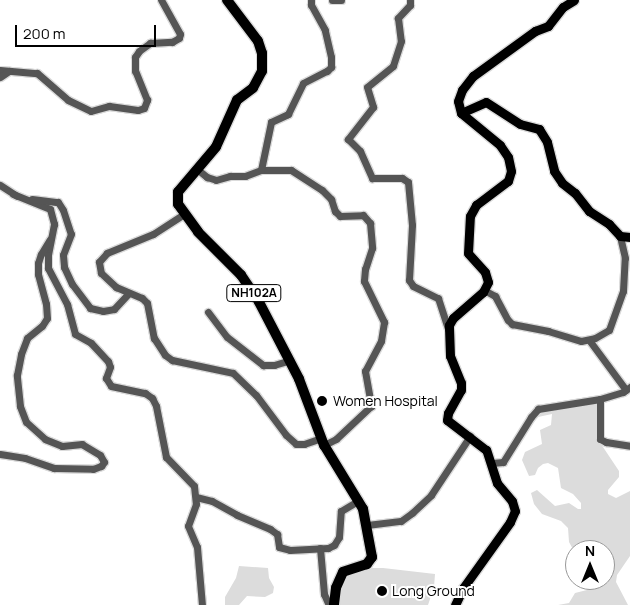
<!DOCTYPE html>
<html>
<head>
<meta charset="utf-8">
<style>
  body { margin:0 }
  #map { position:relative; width:630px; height:605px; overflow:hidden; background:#fff; font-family:Manrope,sans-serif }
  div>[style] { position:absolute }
  .green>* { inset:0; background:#dcdcdc }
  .roads { filter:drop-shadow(1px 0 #dbdbdb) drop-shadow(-1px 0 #dbdbdb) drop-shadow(0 1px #dbdbdb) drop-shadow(0 -1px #dbdbdb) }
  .minor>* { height:7px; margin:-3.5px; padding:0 3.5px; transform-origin:3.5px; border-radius:3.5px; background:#555 }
  .major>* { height:9px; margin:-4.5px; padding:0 4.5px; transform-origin:4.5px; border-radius:4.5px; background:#000 }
  .highway>* { height:10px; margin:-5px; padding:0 5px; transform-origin:5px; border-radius:5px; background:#000 }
  .dots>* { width:14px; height:14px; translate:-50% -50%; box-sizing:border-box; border:2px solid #fff; border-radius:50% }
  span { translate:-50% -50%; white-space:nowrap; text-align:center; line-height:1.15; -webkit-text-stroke:4px #fff; paint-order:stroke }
  .shield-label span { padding:1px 4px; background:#fff; border:1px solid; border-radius:4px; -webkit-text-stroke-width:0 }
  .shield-label { font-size:12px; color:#000; font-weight:700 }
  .poi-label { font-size:14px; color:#000 }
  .left { translate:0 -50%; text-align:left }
  .north { position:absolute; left:565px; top:540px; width:50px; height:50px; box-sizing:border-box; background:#fff; border:1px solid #999; border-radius:50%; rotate:0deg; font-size:14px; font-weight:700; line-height:20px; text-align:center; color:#000 }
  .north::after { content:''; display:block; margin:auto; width:18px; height:22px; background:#000; clip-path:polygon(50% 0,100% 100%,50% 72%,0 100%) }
  .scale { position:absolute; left:15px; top:25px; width:141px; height:22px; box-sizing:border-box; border:2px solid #000; border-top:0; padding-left:6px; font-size:15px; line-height:18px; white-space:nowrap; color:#000; -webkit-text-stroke:4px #fff; paint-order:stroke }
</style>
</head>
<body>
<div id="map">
  <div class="green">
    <div style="clip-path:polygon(595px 404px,597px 406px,599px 441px,619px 471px,619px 477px,608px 490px,608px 494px,616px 498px,630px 491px,630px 556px,617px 575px,616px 582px,628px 605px,558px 605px,569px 603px,575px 593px,587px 590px,592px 580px,605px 580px,605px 550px,575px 550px,575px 553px,569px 542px,568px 528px,561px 521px,542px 514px,534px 504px,531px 493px,537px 490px,555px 506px,569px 503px,578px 509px,581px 509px,581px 503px,573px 494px,561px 488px,558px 468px,548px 463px,543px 464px,538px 468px,535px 475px,529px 476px,522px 460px,525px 452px,542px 444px,540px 430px,551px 425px,552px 414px,538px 417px,539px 413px,545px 410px)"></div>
    <div style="clip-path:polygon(239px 566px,268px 568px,269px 578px,274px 587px,273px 593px,265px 597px,247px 596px,239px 605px,225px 605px,225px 597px,236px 578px)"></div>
    <div style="clip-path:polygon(369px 568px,383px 568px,435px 574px,434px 587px,428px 605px,337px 605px,340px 583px,346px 575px)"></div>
  </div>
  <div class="roads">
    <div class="minor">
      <div style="left:332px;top:0;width:9px"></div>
      <div style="left:410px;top:0;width:5px;rotate:90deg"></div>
      <div style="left:410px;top:5px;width:18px;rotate:133deg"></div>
      <div style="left:398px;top:18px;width:23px;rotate:83deg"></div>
      <div style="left:401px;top:41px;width:26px;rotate:108deg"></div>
      <div style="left:393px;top:66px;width:33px;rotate:141deg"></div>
      <div style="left:367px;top:87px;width:21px;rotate:73deg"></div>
      <div style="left:373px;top:107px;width:41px;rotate:128deg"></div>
      <div style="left:348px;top:139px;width:17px;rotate:45deg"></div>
      <div style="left:360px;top:151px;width:30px;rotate:66deg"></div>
      <div style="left:372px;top:178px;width:30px"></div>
      <div style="left:402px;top:178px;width:7px;rotate:34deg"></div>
      <div style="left:408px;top:182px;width:43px;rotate:84.7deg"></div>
      <div style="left:412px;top:225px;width:55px;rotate:93.1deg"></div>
      <div style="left:409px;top:280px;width:7px;rotate:56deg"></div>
      <div style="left:413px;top:286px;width:28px;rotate:26deg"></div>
      <div style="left:438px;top:298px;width:33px;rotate:72deg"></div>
      <div style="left:0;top:70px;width:37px;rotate:5deg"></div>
      <div style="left:37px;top:73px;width:41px;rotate:41.1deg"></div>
      <div style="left:68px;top:100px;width:25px;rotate:26deg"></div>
      <div style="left:91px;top:111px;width:19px;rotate:-16deg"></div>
      <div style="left:109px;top:106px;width:29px;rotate:8deg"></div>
      <div style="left:138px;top:110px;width:6px;rotate:-18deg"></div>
      <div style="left:144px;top:108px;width:9px;rotate:-69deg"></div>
      <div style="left:147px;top:100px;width:31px;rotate:-112deg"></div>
      <div style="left:135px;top:71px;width:14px;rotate:-90deg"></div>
      <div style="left:135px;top:57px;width:7px;rotate:-56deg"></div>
      <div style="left:139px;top:51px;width:14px;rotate:-36deg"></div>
      <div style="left:150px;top:43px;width:22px;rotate:-3deg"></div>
      <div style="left:172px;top:42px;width:8px;rotate:-30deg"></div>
      <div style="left:179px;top:38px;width:4px;rotate:-76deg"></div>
      <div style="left:180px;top:34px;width:39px;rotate:-119deg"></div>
      <div style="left:0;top:77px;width:11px;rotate:-34deg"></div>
      <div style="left:197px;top:169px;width:13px;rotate:39deg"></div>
      <div style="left:207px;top:177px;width:9px;rotate:18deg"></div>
      <div style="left:216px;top:180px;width:15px;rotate:-16deg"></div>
      <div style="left:230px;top:176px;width:15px"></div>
      <div style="left:245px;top:176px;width:17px;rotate:-21deg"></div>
      <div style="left:261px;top:170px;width:30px"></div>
      <div style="left:291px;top:170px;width:37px;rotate:33deg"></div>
      <div style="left:322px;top:190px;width:13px;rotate:45deg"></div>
      <div style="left:331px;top:199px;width:13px;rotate:72deg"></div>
      <div style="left:335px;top:211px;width:7px;rotate:45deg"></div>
      <div style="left:340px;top:216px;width:23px;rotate:-2deg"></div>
      <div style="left:363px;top:215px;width:11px;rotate:49deg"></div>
      <div style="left:370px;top:223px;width:25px;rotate:85deg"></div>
      <div style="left:372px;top:248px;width:22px;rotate:108deg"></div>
      <div style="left:365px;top:269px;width:12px;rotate:95deg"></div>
      <div style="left:364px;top:281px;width:46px;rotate:64deg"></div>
      <div style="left:384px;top:322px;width:19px;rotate:99deg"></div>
      <div style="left:381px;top:341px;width:34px;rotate:118deg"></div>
      <div style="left:365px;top:371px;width:36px;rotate:80deg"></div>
      <div style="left:371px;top:406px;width:48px;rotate:136.7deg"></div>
      <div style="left:336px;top:439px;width:13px;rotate:153deg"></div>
      <div style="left:261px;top:170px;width:49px;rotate:-78.2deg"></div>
      <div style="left:271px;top:122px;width:19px;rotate:-25deg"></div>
      <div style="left:288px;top:114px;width:34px;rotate:-64deg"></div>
      <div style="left:303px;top:83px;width:27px;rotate:-27deg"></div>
      <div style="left:327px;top:71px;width:6px;rotate:-45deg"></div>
      <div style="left:331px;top:67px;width:10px;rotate:-90deg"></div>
      <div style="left:331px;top:57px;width:28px;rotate:-103deg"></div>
      <div style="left:325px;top:30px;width:29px;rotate:-119deg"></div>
      <div style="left:311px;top:5px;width:5px;rotate:-90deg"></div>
      <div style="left:0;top:185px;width:20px;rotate:33deg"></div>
      <div style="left:13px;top:194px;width:40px;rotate:22deg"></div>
      <div style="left:50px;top:209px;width:16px;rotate:75deg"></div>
      <div style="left:54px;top:224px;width:32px;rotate:101deg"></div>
      <div style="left:48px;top:255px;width:13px;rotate:90deg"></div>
      <div style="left:48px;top:268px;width:41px;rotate:62.2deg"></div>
      <div style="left:67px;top:304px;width:31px;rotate:75deg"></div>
      <div style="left:75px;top:334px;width:18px;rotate:29deg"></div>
      <div style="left:91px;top:343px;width:25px;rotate:47deg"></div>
      <div style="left:108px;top:361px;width:6px;rotate:72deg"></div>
      <div style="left:110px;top:367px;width:12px;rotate:110deg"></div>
      <div style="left:106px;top:378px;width:9px;rotate:58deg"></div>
      <div style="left:111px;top:386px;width:35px;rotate:12deg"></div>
      <div style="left:145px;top:393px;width:9px;rotate:36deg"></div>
      <div style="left:152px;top:398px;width:9px;rotate:63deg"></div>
      <div style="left:156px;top:406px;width:52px;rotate:78.9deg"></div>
      <div style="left:166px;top:457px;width:40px;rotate:46deg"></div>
      <div style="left:194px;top:486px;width:18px;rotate:84deg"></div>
      <div style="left:196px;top:504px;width:23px;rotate:110deg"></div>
      <div style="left:188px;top:526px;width:23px;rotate:67deg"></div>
      <div style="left:197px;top:547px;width:58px;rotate:85.1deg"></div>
      <div style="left:32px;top:199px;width:26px;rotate:7deg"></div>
      <div style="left:58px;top:202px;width:9px;rotate:58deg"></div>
      <div style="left:63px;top:210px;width:25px;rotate:72deg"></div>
      <div style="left:71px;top:234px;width:22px;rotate:111deg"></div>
      <div style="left:63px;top:255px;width:12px;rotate:85deg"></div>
      <div style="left:64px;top:267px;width:19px;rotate:65deg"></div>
      <div style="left:72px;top:284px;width:30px;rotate:53deg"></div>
      <div style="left:90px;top:308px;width:13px;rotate:13deg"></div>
      <div style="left:103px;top:311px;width:11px;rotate:-10deg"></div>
      <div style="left:114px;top:309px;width:21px;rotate:-47deg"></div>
      <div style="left:184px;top:214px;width:37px;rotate:147deg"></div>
      <div style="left:153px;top:234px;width:50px;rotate:157.6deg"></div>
      <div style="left:107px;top:253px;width:12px;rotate:132deg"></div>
      <div style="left:99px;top:262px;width:11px;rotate:80deg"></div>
      <div style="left:101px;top:273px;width:21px;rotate:43deg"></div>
      <div style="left:116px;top:287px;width:28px;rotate:23deg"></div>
      <div style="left:142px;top:298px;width:7px;rotate:45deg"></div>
      <div style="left:147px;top:303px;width:36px;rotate:79deg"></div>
      <div style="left:154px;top:338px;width:20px;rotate:57deg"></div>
      <div style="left:165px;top:355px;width:9px;rotate:36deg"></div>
      <div style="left:172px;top:360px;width:62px;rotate:12deg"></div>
      <div style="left:233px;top:373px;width:32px;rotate:44deg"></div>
      <div style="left:256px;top:395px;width:50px;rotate:53.1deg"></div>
      <div style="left:286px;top:435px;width:13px;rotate:42deg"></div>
      <div style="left:296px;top:444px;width:8px"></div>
      <div style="left:304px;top:444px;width:18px;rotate:-19deg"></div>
      <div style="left:484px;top:290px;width:13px;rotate:29deg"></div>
      <div style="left:495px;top:296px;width:27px;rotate:62deg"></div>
      <div style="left:508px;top:320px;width:6px;rotate:45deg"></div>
      <div style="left:512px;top:324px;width:37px;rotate:11deg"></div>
      <div style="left:548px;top:331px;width:34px;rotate:17deg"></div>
      <div style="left:581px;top:341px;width:14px;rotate:-12deg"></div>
      <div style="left:595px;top:338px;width:16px;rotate:-30deg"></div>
      <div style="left:609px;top:330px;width:41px;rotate:-70.3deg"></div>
      <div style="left:623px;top:291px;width:33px;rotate:-87deg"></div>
      <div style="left:625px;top:258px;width:23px;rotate:-103deg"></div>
      <div style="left:208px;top:312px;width:31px;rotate:53deg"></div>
      <div style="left:227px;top:337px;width:46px;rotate:37.9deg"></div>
      <div style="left:263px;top:365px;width:11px"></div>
      <div style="left:274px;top:365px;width:17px;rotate:-17deg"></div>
      <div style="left:589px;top:340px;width:62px;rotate:53.5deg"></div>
      <div style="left:600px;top:399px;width:40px;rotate:90deg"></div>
      <div style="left:600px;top:439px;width:7px;rotate:27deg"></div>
      <div style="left:606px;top:442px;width:24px;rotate:9deg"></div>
      <div style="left:0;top:454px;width:25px;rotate:9deg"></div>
      <div style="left:25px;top:458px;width:31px;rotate:19deg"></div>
      <div style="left:54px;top:468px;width:39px;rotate:1deg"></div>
      <div style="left:93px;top:469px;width:9px;rotate:-21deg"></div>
      <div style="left:101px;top:466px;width:5px;rotate:-53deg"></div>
      <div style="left:104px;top:462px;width:8px;rotate:-120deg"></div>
      <div style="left:100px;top:455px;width:21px;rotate:-149deg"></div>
      <div style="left:82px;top:444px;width:20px;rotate:174deg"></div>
      <div style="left:62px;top:446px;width:18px;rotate:-158deg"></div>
      <div style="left:45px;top:439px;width:25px;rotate:-138deg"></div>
      <div style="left:26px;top:422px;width:17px;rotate:-111deg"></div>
      <div style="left:20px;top:406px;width:31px;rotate:-96deg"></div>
      <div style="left:17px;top:375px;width:21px;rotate:-79deg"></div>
      <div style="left:21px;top:354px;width:17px;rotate:-69deg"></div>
      <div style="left:27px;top:338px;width:19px;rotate:-39deg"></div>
      <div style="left:42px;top:326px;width:9px;rotate:-58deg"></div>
      <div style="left:47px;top:318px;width:14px;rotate:-94deg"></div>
      <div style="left:46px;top:304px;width:31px;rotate:-105deg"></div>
      <div style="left:38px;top:274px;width:11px;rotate:-90deg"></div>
      <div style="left:38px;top:263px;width:9px;rotate:-72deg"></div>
      <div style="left:41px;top:254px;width:17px;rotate:-59deg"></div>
      <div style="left:492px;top:463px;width:11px;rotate:-5deg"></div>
      <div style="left:503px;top:462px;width:53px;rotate:-58.1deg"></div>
      <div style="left:531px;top:417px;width:11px;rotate:-49deg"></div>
      <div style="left:538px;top:409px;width:63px;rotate:-9.2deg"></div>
      <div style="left:600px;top:399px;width:24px;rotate:-17deg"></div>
      <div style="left:623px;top:392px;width:9px;rotate:-36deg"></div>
      <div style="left:196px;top:497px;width:16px;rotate:14deg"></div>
      <div style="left:212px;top:501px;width:29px;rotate:29deg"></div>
      <div style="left:237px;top:515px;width:36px;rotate:23deg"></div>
      <div style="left:270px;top:529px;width:9px;rotate:36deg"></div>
      <div style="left:277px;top:534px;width:13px;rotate:81deg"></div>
      <div style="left:279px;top:547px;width:11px;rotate:15deg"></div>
      <div style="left:290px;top:550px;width:38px;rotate:-3deg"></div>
      <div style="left:328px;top:548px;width:7px;rotate:-27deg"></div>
      <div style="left:334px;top:545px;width:9px;rotate:-58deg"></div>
      <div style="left:339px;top:537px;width:26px;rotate:-86deg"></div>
      <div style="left:341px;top:511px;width:21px;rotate:-31deg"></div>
      <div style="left:367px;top:525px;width:34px;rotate:-7deg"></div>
      <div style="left:401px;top:521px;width:14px;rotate:-36deg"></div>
      <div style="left:412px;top:513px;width:26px;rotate:-43deg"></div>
      <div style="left:431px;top:495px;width:71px;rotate:-56.5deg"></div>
      <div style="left:320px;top:548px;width:46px;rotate:85deg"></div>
      <div style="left:324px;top:594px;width:12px;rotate:66deg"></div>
    </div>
    <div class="major">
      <div style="left:461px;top:113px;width:27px;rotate:-24deg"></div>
      <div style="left:486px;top:102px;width:40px;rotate:32.9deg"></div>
      <div style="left:520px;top:124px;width:20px;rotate:15deg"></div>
      <div style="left:539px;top:129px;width:15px;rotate:58deg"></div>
      <div style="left:547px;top:142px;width:30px;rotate:76deg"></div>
      <div style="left:554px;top:171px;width:14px;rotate:56deg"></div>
      <div style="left:562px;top:183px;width:16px;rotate:38deg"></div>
      <div style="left:575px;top:193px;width:23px;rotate:52deg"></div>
      <div style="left:589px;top:211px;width:24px;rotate:33deg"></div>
      <div style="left:609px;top:224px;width:16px;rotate:47deg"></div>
      <div style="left:620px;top:236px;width:10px;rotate:6deg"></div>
      <div style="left:455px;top:605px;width:19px;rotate:-65deg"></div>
      <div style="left:463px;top:588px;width:81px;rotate:-54.5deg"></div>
      <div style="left:510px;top:522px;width:12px;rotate:-66deg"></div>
      <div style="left:515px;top:511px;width:10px;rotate:-107deg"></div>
      <div style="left:512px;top:501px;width:23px;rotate:-130deg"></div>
      <div style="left:497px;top:483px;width:35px;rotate:-108deg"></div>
      <div style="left:486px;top:450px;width:49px;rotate:-142.4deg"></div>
      <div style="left:447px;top:420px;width:7px;rotate:-82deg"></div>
      <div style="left:448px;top:413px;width:26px;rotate:-61deg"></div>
      <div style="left:461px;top:390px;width:7px;rotate:-90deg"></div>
      <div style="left:461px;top:383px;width:29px;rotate:-112deg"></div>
      <div style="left:450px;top:356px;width:31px;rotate:-92deg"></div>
      <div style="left:449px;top:325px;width:8px;rotate:-60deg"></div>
      <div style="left:453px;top:318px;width:40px;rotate:-41deg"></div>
      <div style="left:483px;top:292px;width:11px;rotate:-63deg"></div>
      <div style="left:488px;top:282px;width:10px;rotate:-107deg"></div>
      <div style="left:485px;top:272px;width:25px;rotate:-132deg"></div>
      <div style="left:468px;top:253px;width:37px;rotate:-87deg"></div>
      <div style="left:470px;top:216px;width:13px;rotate:-61deg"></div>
      <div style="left:476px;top:205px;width:40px;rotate:-37deg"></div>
      <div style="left:508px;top:181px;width:10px;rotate:-73deg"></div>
      <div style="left:511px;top:171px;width:14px;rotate:-102deg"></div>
      <div style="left:508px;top:157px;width:14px;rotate:-124deg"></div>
      <div style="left:500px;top:145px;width:50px;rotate:-140.6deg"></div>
      <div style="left:461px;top:113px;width:12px;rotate:-104deg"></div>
      <div style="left:458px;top:101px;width:12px;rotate:-70deg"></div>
      <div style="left:462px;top:90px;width:18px;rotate:-52deg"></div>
      <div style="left:473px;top:76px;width:77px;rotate:-36deg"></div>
      <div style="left:535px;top:31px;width:14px;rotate:-21deg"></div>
      <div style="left:548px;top:26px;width:24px;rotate:-52deg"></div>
      <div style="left:563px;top:7px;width:13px;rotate:-32deg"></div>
    </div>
    <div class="highway">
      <div style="left:227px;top:0;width:51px;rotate:52.9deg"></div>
      <div style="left:258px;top:41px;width:13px;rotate:72deg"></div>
      <div style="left:262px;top:53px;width:18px;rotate:90deg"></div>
      <div style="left:262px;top:71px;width:19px;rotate:118deg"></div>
      <div style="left:253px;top:88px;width:20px;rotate:143deg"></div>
      <div style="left:237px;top:100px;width:51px;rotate:114.1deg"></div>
      <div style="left:216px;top:147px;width:59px;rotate:130.2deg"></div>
      <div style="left:178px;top:192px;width:12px;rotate:90deg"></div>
      <div style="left:178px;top:204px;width:34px;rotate:54deg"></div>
      <div style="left:198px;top:232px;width:61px;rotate:45deg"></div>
      <div style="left:241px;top:275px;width:32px;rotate:56deg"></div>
      <div style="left:259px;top:302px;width:87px;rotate:62.5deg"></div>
      <div style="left:299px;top:379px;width:71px;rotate:69.3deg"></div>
      <div style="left:324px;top:445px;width:75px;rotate:58.6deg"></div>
      <div style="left:363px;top:509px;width:49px;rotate:79.4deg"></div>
      <div style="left:372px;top:557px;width:9px;rotate:126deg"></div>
      <div style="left:367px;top:564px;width:25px;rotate:162deg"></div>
      <div style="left:343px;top:572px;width:17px;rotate:114deg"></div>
      <div style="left:336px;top:588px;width:17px;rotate:97deg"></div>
    </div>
  </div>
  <div class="dots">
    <div style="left:322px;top:401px;background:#000"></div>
    <div style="left:382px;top:591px;background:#000"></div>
  </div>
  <div class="shield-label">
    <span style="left:254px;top:293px">NH102A</span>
  </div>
  <div class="poi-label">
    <span class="left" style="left:333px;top:401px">Women Hospital</span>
    <span class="left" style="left:392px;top:591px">Long Ground</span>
  </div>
  <div class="north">N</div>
  <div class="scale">200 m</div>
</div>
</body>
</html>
